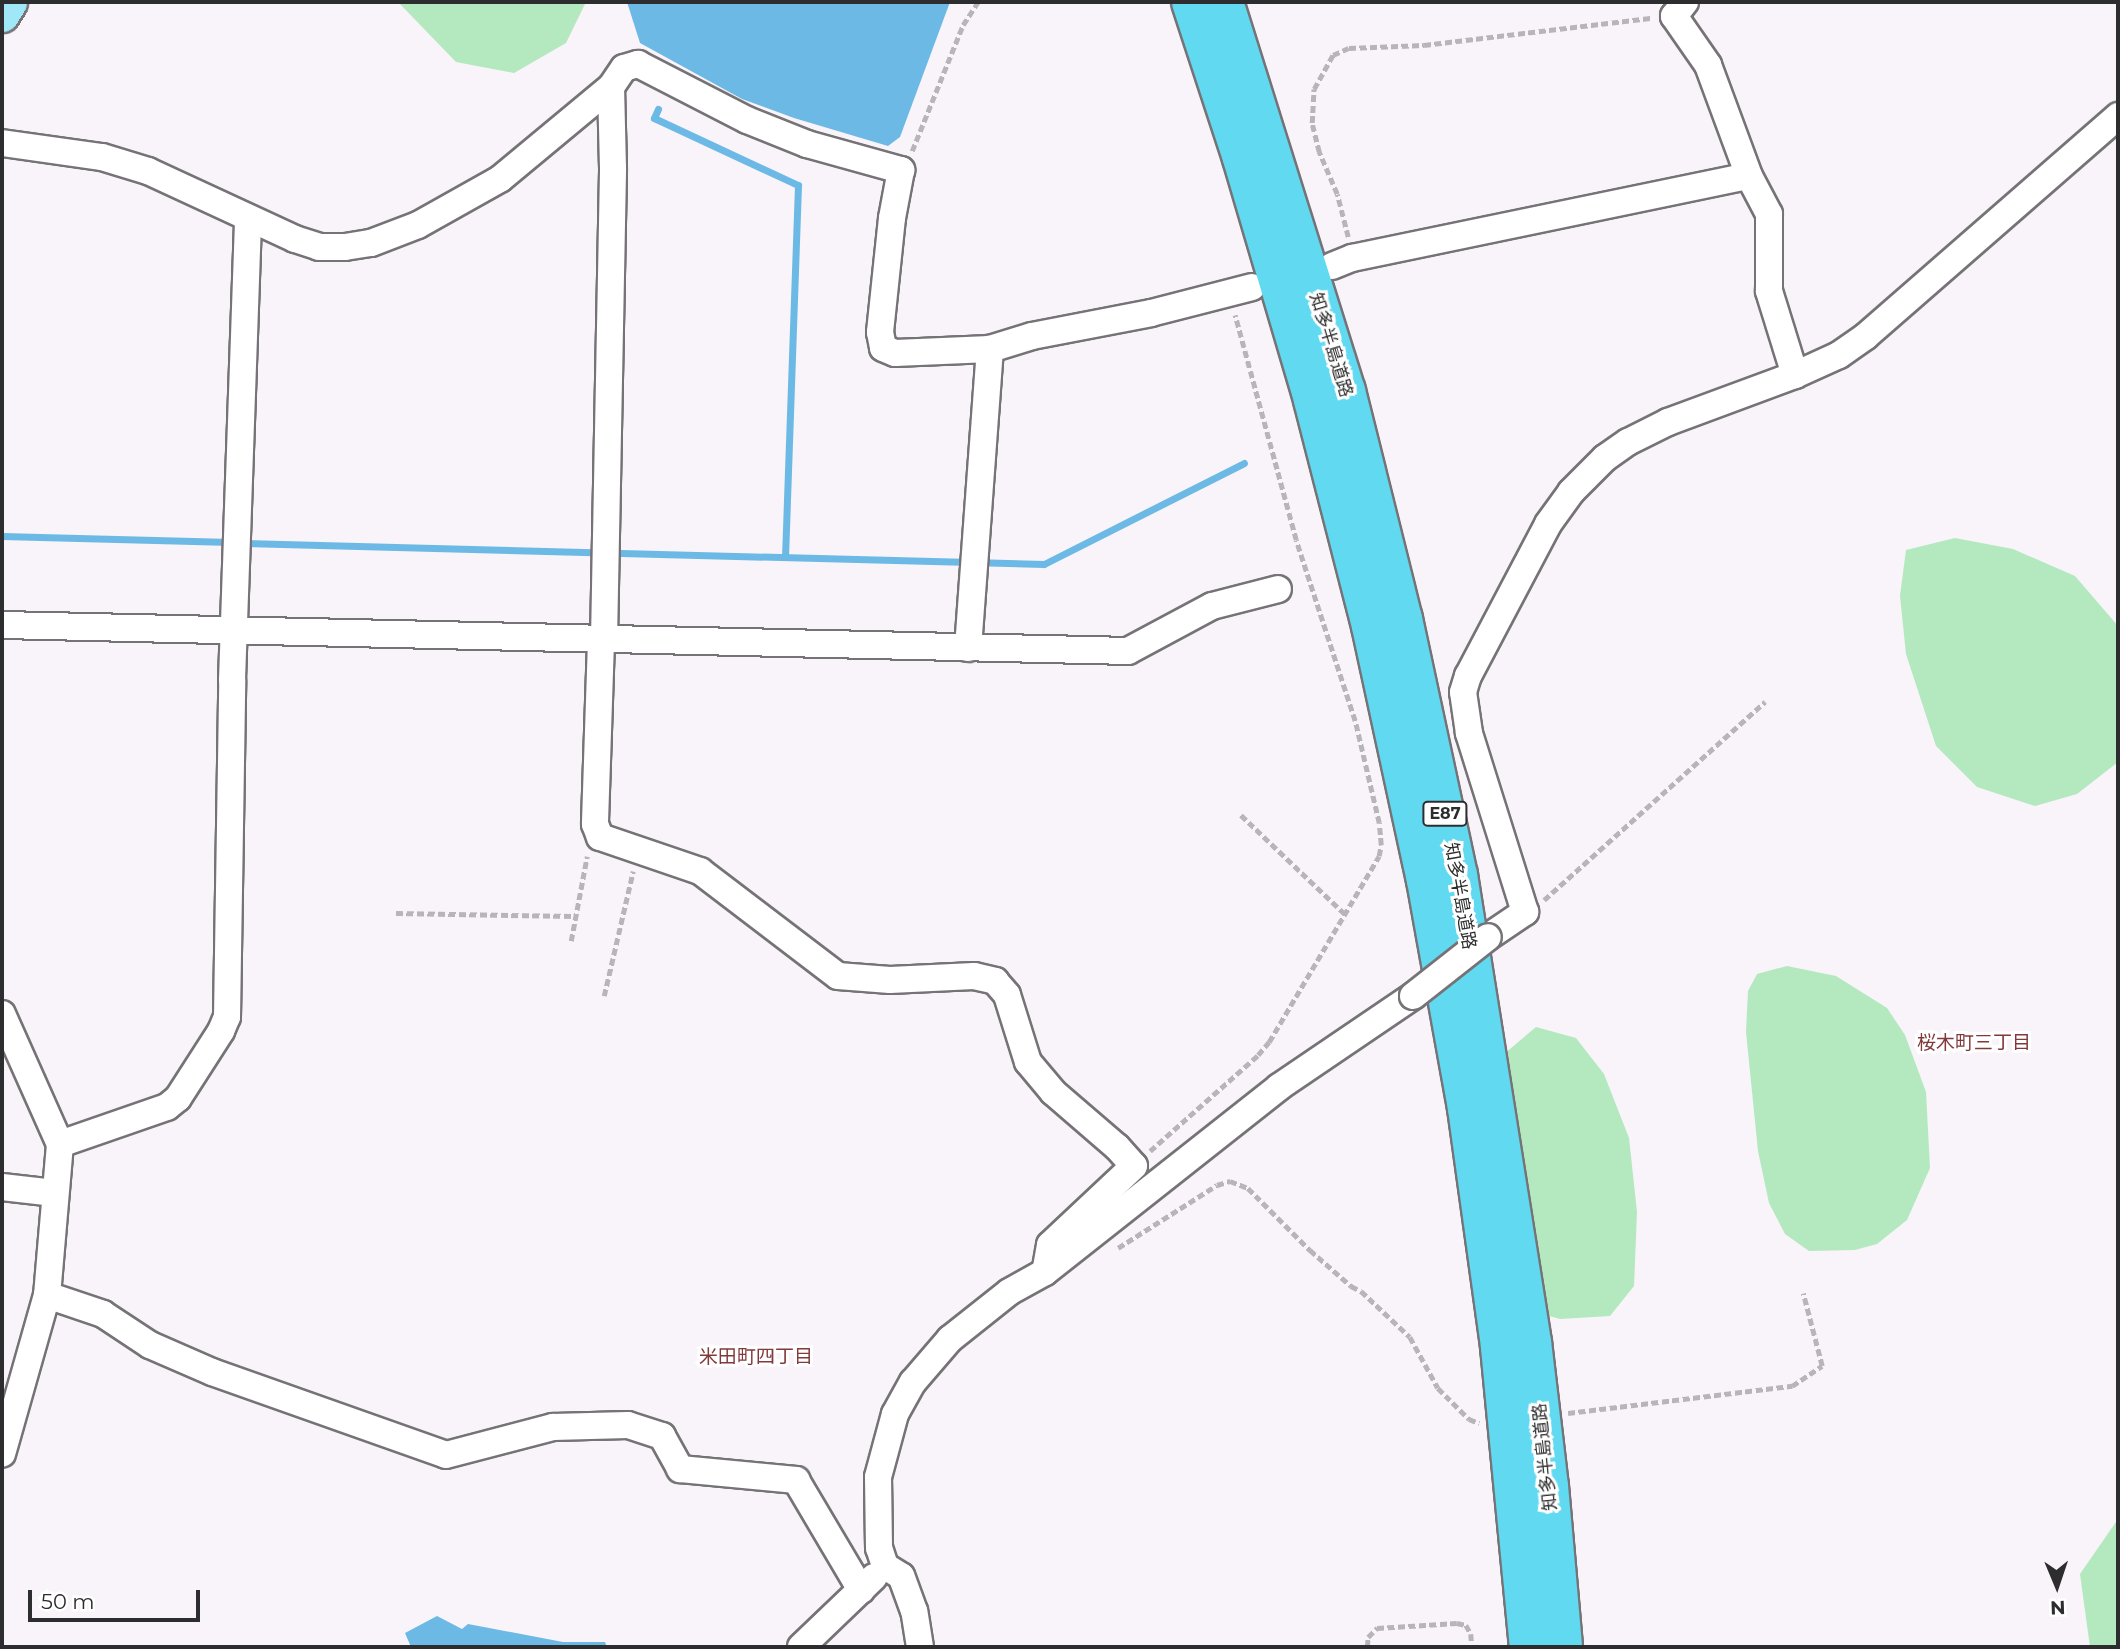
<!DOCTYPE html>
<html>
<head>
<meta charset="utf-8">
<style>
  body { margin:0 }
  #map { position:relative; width:2120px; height:1649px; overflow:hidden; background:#f8f4f9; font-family:Montserrat,"Noto Sans JP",sans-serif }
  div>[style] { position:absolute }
  .green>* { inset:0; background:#b4e8bf }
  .water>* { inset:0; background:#6cb9e6 }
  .stream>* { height:7px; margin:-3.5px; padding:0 3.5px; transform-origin:3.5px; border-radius:3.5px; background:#6cb9e6 }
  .path>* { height:4.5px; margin-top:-2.25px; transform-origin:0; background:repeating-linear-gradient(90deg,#b8b5b9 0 7px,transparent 0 10.5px) }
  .roads { filter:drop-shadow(2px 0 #767377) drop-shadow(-2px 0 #767377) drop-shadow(0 2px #767377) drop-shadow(0 -2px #767377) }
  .minor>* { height:26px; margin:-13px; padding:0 13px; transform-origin:13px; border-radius:13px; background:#fff }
  .major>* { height:33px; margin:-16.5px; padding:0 16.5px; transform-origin:16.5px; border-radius:16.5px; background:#a0e8f7 }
  .highway>* { height:38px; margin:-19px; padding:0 19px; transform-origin:19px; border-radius:19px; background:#60d9f1 }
  .bridges { filter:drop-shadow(2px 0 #767377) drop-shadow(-2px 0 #767377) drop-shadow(0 2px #767377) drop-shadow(0 -2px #767377) }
  .minor-bridge>* { height:26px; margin:-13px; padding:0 13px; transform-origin:13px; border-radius:13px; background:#fff }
  span { translate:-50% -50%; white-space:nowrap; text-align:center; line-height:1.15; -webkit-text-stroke:6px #fff; paint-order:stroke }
  .shield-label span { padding:2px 5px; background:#fff; border:2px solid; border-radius:5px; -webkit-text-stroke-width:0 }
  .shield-label { font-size:16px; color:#2d2c2e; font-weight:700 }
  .street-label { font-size:18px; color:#2d2c2e }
  .neighbourhood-label { font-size:19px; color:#81393a }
  .frame { position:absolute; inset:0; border:4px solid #2d2c2e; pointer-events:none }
  .north { position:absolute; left:2022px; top:1551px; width:70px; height:70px; -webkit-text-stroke:5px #fff; paint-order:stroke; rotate:178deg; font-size:19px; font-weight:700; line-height:28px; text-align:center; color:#2d2c2e }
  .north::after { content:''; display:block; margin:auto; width:24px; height:32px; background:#2d2c2e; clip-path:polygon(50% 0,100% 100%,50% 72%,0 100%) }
  .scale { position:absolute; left:28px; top:1590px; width:172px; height:32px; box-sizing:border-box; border:4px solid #2d2c2e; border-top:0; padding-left:9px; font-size:21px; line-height:24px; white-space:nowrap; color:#2d2c2e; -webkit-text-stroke:5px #fff; paint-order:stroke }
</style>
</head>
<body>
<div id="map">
  <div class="green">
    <div style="clip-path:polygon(398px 2px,586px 2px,566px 43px,514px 73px,456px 62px)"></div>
    <div style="clip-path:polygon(1955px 538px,2013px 549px,2075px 576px,2118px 626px,2118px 762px,2077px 794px,2035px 806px,1977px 787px,1936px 746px,1906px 654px,1900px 596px,1906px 550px)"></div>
    <div style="clip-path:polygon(1787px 966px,1836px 976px,1887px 1008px,1905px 1035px,1926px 1092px,1930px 1168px,1907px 1220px,1877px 1244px,1855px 1250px,1809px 1251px,1785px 1234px,1769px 1203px,1758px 1151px,1746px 1032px,1748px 991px,1757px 974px)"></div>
    <div style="clip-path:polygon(1536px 1027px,1576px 1038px,1604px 1074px,1629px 1138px,1637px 1212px,1634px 1286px,1610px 1316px,1560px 1319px,1483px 1297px,1498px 1059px)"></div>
    <div style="clip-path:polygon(2118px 1519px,2118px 1647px,2090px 1647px,2080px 1574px)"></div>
  </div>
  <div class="water">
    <div style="clip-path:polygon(627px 2px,950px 2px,900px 137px,888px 146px,794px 118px,742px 99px,640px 43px)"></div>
    <div style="clip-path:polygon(437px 1616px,462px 1629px,468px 1624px,563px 1642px,605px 1642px,607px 1647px,411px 1647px,405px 1633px)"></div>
  </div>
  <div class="stream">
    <div style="left:658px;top:109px;width:10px;rotate:114deg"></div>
    <div style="left:654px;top:118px;width:159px;rotate:25deg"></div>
    <div style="left:798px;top:185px;width:372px;rotate:92deg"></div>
    <div style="left:2px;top:536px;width:229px;rotate:1.5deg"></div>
    <div style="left:243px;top:543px;width:801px;rotate:1.5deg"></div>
    <div style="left:1044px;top:564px;width:224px;rotate:-26.8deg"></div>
  </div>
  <div class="path">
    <div style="left:912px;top:151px;width:136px;rotate:-68deg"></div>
    <div style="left:963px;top:25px;width:27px;rotate:-57deg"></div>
    <div style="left:1348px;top:237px;width:44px;rotate:-104.3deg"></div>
    <div style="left:1337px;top:194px;width:46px;rotate:-113.2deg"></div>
    <div style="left:1319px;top:152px;width:30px;rotate:-104deg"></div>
    <div style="left:1312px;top:123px;width:34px;rotate:-87deg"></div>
    <div style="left:1314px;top:89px;width:39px;rotate:-61deg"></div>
    <div style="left:1333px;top:55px;width:17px;rotate:-24deg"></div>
    <div style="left:1349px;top:48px;width:75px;rotate:-2.3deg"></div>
    <div style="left:1424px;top:45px;width:230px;rotate:-6.8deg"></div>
    <div style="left:1241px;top:815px;width:144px;rotate:43.6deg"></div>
    <div style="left:1544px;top:900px;width:297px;rotate:-41.9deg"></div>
    <div style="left:396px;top:913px;width:179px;rotate:1deg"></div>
    <div style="left:571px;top:941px;width:86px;rotate:-79.3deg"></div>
    <div style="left:604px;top:996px;width:128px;rotate:-76.9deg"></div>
    <div style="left:1150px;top:1151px;width:144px;rotate:-41.6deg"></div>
    <div style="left:1258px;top:1055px;width:17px;rotate:-50deg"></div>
    <div style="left:1269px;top:1042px;width:216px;rotate:-59.4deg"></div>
    <div style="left:1379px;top:856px;width:11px;rotate:-80deg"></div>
    <div style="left:1381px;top:845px;width:22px;rotate:-95deg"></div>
    <div style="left:1379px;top:823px;width:105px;rotate:-103.2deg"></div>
    <div style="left:1355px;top:721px;width:190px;rotate:-108.1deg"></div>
    <div style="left:1296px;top:540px;width:233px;rotate:-105.2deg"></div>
    <div style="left:1118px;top:1248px;width:117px;rotate:-32.5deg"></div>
    <div style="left:1217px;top:1185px;width:14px;rotate:-17deg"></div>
    <div style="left:1230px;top:1181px;width:19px;rotate:21deg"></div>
    <div style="left:1248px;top:1188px;width:88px;rotate:45deg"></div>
    <div style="left:1310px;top:1250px;width:55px;rotate:41.3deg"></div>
    <div style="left:1351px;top:1286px;width:11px;rotate:27deg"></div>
    <div style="left:1361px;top:1291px;width:67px;rotate:43.2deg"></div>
    <div style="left:1410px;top:1337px;width:58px;rotate:61.2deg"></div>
    <div style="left:1438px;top:1388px;width:44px;rotate:45deg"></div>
    <div style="left:1469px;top:1419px;width:11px;rotate:22deg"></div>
    <div style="left:1568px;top:1413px;width:226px;rotate:-6.9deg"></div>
    <div style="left:1792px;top:1386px;width:36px;rotate:-34deg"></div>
    <div style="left:1822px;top:1366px;width:75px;rotate:-104.6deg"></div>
    <div style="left:1367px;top:1647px;width:10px;rotate:-84deg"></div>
    <div style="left:1368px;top:1637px;width:13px;rotate:-45deg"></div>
    <div style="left:1377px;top:1628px;width:80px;rotate:-3.6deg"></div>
    <div style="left:1457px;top:1623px;width:9px;rotate:13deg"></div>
    <div style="left:1466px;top:1625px;width:10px;rotate:61deg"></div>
    <div style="left:1471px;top:1634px;width:13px;rotate:86deg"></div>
  </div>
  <div class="roads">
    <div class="minor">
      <div style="left:1685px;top:2px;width:18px;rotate:128deg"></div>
      <div style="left:1674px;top:16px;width:60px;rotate:55.2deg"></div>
      <div style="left:1708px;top:65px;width:118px;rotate:69.7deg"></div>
      <div style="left:1749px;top:176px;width:43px;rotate:62.2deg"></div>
      <div style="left:1769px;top:214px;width:77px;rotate:90deg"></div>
      <div style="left:1769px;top:291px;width:88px;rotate:72.8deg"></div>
      <div style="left:2px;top:143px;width:101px;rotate:8deg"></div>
      <div style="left:102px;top:157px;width:48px;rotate:16.9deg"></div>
      <div style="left:148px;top:171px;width:162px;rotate:24.8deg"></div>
      <div style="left:295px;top:239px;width:25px;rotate:18deg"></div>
      <div style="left:319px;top:247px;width:26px"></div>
      <div style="left:345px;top:247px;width:26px;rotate:-9deg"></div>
      <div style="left:371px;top:243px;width:50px;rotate:-21deg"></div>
      <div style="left:418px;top:225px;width:94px;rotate:-29.3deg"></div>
      <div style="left:500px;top:179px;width:144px;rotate:-39.7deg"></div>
      <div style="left:611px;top:87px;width:23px;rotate:-56deg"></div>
      <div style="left:624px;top:68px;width:15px;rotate:-16deg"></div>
      <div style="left:638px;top:64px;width:123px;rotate:27.2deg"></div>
      <div style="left:747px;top:120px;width:65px;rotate:21.8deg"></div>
      <div style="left:807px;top:144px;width:98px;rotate:15.5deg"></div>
      <div style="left:901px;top:170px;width:49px;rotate:100.6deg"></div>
      <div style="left:892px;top:218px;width:115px;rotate:96deg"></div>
      <div style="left:880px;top:332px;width:16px;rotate:79deg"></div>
      <div style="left:883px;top:348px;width:13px;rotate:23deg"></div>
      <div style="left:895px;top:353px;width:95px;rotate:-2.4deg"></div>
      <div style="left:990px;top:349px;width:44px;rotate:-17.2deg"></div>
      <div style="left:1032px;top:336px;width:121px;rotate:-10.9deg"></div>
      <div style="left:1151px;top:313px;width:104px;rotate:-14.4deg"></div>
      <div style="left:1332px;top:266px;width:22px;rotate:-22deg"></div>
      <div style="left:1352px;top:258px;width:405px;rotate:-11.7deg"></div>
      <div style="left:2px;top:625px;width:1126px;rotate:1.32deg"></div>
      <div style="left:1128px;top:651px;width:95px;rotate:-28.2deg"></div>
      <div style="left:1212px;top:606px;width:68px;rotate:-14.4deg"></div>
      <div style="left:604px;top:640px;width:472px;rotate:-88.9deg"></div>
      <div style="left:613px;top:168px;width:81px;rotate:-91.4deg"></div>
      <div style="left:601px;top:641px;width:183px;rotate:91.9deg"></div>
      <div style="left:595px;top:824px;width:14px;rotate:69deg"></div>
      <div style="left:600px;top:837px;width:106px;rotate:18.8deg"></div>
      <div style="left:700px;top:871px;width:173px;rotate:37.3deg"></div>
      <div style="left:838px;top:976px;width:52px;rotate:4.4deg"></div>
      <div style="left:890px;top:980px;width:84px;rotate:-2.7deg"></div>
      <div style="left:974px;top:976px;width:22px;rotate:13deg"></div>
      <div style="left:995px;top:981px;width:18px;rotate:49deg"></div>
      <div style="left:1007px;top:995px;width:70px;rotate:72.6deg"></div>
      <div style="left:1028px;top:1062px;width:39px;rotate:50deg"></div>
      <div style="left:1053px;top:1092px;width:84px;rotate:40.7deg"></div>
      <div style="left:1117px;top:1147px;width:25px;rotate:48deg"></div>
      <div style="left:1134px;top:1166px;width:115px;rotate:136.8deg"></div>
      <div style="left:1050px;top:1245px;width:27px;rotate:100deg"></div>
      <div style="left:968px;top:648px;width:300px;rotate:-85.8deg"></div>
      <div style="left:1488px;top:937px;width:45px;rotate:-34deg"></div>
      <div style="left:1525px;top:912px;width:188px;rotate:-107.4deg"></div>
      <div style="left:1469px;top:733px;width:41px;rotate:-98.3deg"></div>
      <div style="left:1463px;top:692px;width:17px;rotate:-73deg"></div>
      <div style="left:1468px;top:676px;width:172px;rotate:-62.2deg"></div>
      <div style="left:1548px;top:524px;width:39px;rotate:-54deg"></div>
      <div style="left:1571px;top:492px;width:48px;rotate:-45deg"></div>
      <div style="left:1605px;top:458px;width:28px;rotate:-35deg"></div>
      <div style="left:1628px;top:442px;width:45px;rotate:-26.6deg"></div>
      <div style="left:1668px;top:422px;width:135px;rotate:-20.3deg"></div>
      <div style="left:1795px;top:375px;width:48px;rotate:-24.4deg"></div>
      <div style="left:1839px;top:355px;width:33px;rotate:-35deg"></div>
      <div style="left:1866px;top:336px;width:335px;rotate:-41.1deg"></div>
      <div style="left:2px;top:1014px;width:142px;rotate:66deg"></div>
      <div style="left:60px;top:1144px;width:152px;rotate:94.9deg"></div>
      <div style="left:47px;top:1295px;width:165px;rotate:105.8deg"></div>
      <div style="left:60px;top:1144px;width:113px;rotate:-19.1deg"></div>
      <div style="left:167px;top:1107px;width:14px;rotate:-39deg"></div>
      <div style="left:178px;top:1098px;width:80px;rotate:-57.3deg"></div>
      <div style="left:221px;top:1031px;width:15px;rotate:-67deg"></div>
      <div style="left:227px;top:1017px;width:337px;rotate:-89.1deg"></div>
      <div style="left:232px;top:680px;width:460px;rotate:-88deg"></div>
      <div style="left:2px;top:1187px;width:53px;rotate:6.5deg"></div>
      <div style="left:47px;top:1295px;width:59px;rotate:18.7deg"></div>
      <div style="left:103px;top:1314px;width:56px;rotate:33.4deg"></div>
      <div style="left:150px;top:1345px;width:68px;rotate:23.5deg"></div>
      <div style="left:212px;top:1372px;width:248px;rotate:19.5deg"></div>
      <div style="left:446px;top:1455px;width:111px;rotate:-14.7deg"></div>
      <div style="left:553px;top:1427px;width:75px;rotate:-1.5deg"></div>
      <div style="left:628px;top:1425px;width:36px;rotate:18deg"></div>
      <div style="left:662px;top:1436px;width:38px;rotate:61deg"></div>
      <div style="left:680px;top:1469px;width:117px;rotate:5.4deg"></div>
      <div style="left:796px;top:1480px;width:128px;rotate:59.4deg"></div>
      <div style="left:801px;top:1647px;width:101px;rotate:-43.8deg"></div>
      <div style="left:920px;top:1647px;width:36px;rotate:-99deg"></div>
      <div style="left:914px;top:1611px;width:37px;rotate:-110deg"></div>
      <div style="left:901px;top:1576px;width:19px;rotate:-148deg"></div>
      <div style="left:885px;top:1566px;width:19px;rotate:-108deg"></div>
      <div style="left:879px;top:1548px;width:71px;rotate:-90.8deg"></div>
      <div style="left:878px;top:1477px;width:65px;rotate:-74.9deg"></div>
      <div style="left:895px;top:1414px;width:37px;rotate:-61deg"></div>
      <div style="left:913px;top:1382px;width:57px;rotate:-49.3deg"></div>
      <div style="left:950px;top:1339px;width:75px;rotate:-38.5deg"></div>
      <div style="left:1009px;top:1292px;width:41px;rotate:-29.1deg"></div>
      <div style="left:1045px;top:1272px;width:298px;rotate:-38.3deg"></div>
      <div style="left:1279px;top:1087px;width:162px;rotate:-34.2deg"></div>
    </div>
    <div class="major">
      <div style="left:2px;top:15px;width:15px;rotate:-58deg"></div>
    </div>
    <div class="highway">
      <div style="left:1191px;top:2px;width:164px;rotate:71.9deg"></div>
      <div style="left:1242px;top:158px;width:252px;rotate:73.6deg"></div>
      <div style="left:1313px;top:400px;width:233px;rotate:75.6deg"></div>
      <div style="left:1371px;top:626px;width:260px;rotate:77.8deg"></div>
      <div style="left:1426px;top:880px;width:232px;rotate:79.8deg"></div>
      <div style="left:1467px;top:1108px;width:241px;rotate:82.1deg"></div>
      <div style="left:1500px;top:1347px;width:301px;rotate:84.5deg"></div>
      <div style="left:1224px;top:2px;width:408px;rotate:72.6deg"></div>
      <div style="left:1346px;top:391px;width:235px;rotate:76deg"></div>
      <div style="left:1403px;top:619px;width:262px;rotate:77.9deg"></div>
      <div style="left:1458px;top:875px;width:473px;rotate:81deg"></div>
      <div style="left:1532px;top:1342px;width:145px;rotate:83.3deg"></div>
      <div style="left:1549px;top:1486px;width:162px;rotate:85deg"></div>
    </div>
  </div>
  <div class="bridges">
    <div class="minor-bridge">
      <div style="left:1413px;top:996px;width:95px;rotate:-38.2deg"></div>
    </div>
  </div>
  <div class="shield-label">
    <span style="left:1445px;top:814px">E87</span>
  </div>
  <div class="street-label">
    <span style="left:1331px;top:345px;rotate:73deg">知多半島道路</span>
    <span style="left:1460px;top:896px;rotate:80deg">知多半島道路</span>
    <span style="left:1545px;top:1457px;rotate:-96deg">知多半島道路</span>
  </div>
  <div class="neighbourhood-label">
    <span style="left:1974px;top:1043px">桜木町三丁目</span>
    <span style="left:756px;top:1357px">米田町四丁目</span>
  </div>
  <div class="frame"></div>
  <div class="north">N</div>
  <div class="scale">50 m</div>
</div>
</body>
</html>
